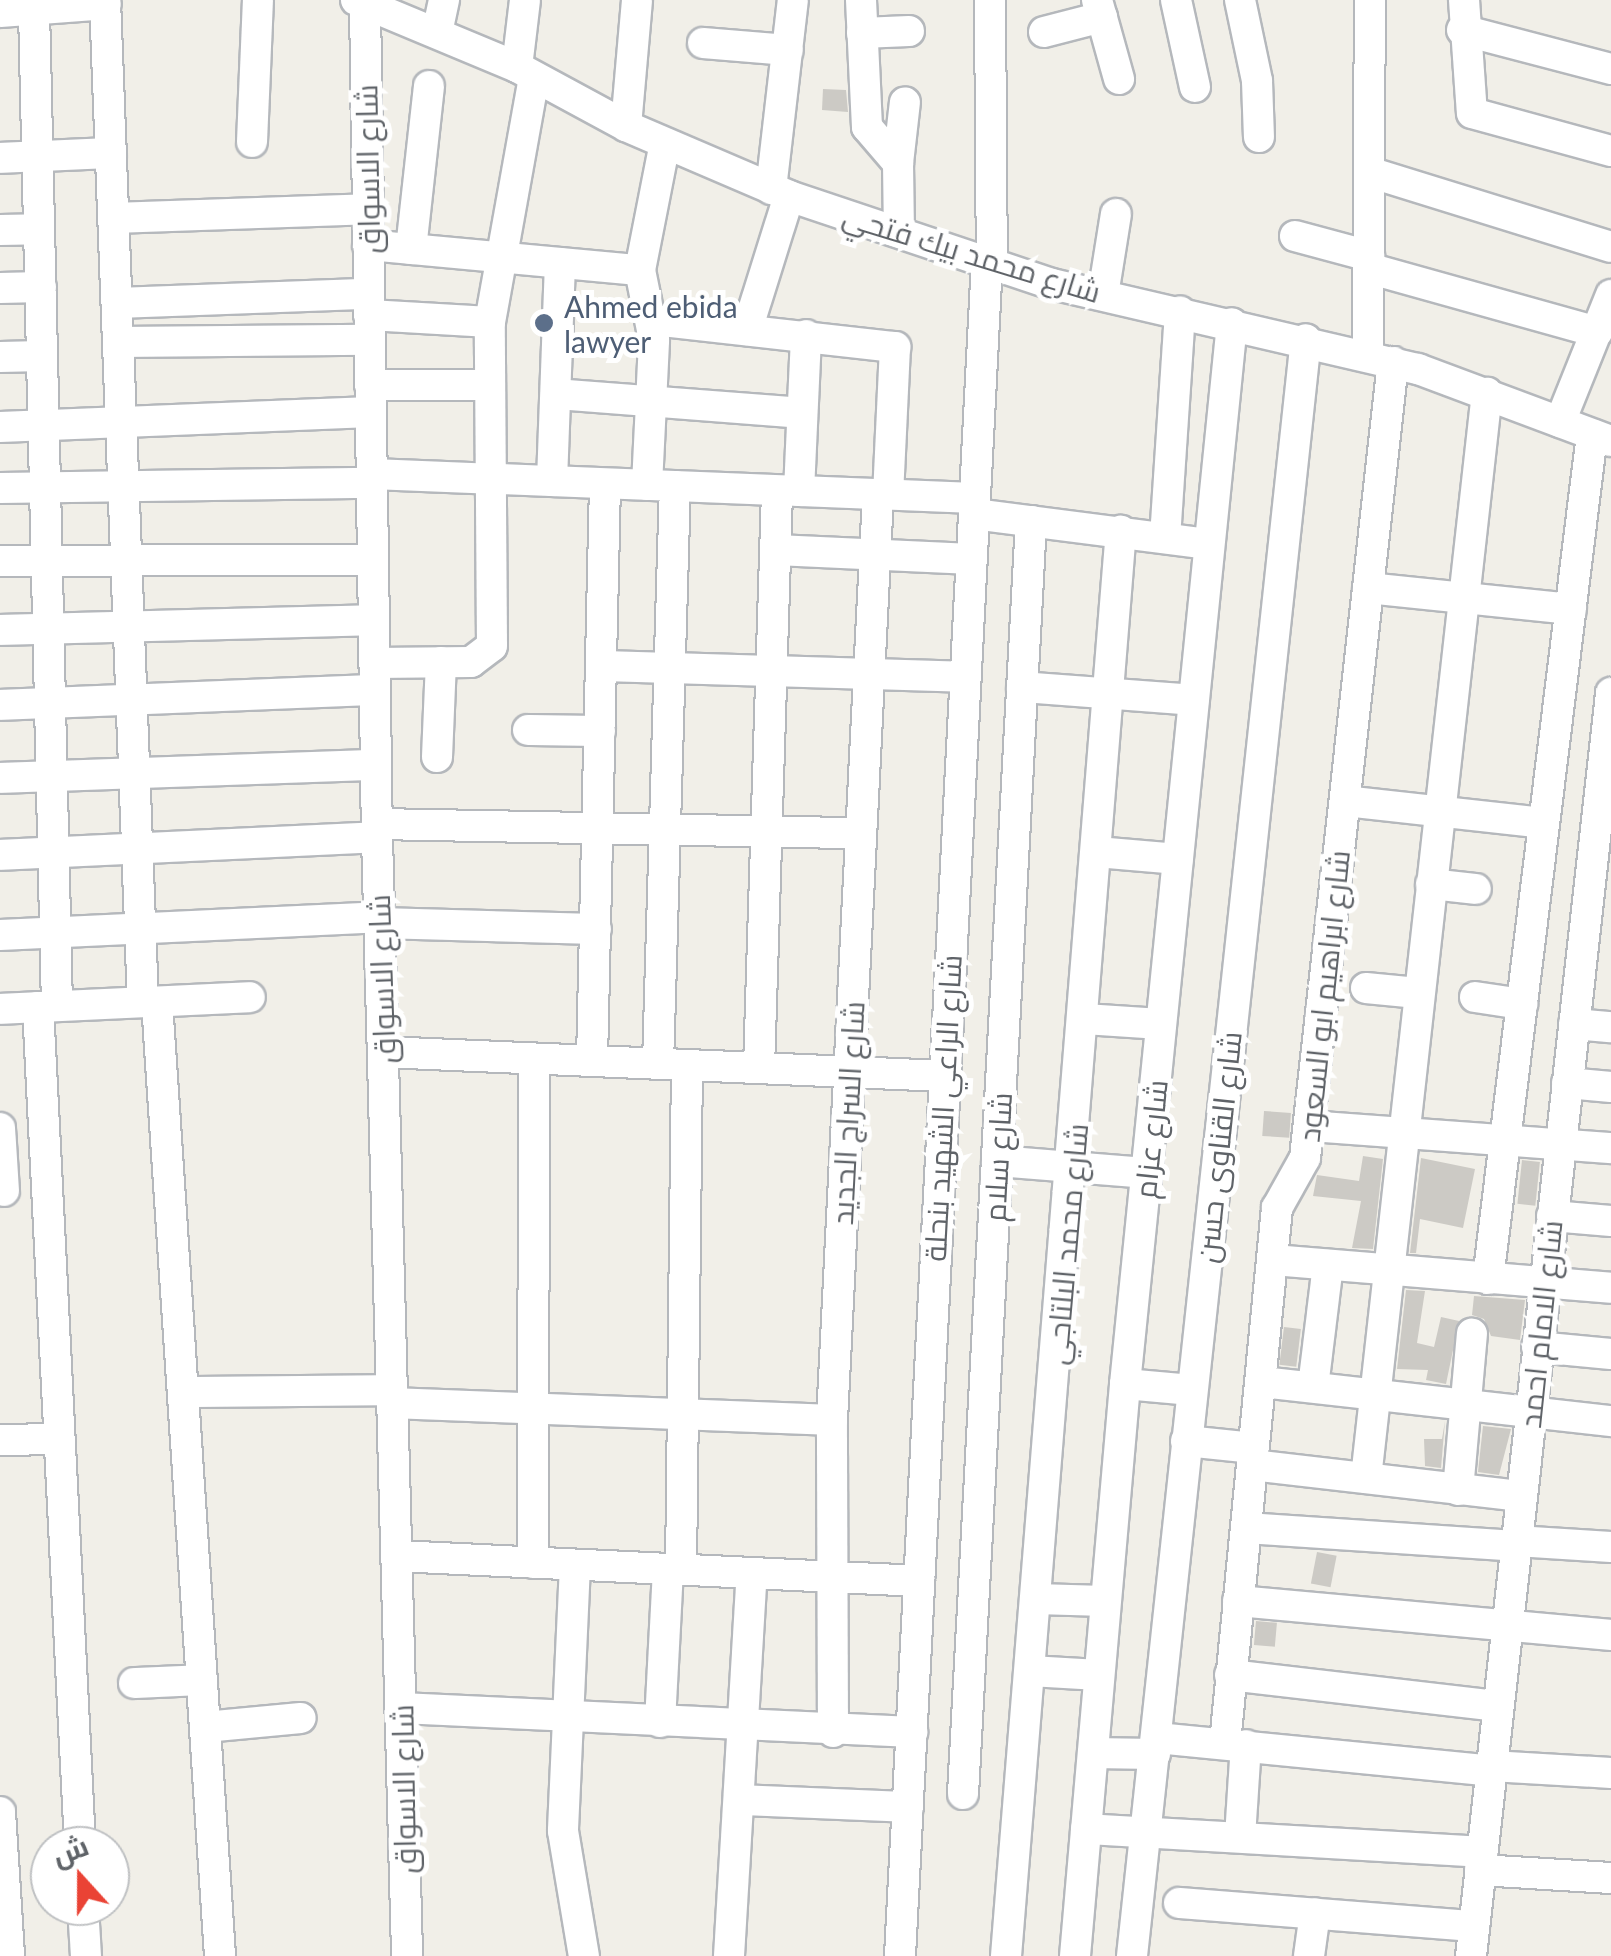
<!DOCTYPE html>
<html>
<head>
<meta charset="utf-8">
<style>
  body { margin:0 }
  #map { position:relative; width:1611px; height:1956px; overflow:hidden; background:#f1efe8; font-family:Lato,Cairo,sans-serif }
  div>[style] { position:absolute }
  .building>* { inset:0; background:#cccac5; transform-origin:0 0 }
  .roads { filter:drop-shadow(2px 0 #b5b8bc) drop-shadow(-2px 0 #b5b8bc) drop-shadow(0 2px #b5b8bc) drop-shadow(0 -2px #b5b8bc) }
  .minor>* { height:30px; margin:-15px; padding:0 15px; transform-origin:15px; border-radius:15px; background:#fff }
  .dots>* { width:28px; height:28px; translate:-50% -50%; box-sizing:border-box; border:5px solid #fff; border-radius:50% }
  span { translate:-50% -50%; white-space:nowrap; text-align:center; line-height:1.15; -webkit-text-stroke:10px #fff; paint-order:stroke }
  .street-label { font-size:30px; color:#5f6368 }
  .service-label { font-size:30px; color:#4e5e75 }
  .left { translate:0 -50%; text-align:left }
  .north { position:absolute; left:30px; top:1826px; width:100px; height:100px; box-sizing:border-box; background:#fff; border:2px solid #bfc1c3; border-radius:50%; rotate:339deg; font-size:28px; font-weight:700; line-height:40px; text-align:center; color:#5f6368 }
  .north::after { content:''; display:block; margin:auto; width:35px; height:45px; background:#ea4335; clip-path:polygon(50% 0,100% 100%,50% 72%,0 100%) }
</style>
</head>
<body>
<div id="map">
  <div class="building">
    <div style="clip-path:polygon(823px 89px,846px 90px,848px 112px,822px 110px)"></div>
    <div style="left:1264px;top:1111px;width:27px;height:25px;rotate:4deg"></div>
    <div style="clip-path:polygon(1363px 1156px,1383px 1159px,1373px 1249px,1352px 1248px,1361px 1201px,1313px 1196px,1317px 1175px,1359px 1181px)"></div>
    <div style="clip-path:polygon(1421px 1158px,1475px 1169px,1463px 1228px,1420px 1219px,1416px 1253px,1410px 1253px)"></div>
    <div style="left:1522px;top:1160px;width:18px;height:44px;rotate:6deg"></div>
    <div style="clip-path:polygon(1406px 1290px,1425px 1291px,1417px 1343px,1434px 1347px,1441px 1317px,1459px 1321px,1446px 1384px,1426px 1380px,1428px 1370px,1397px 1369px)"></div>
    <div style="clip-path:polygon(1474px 1296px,1525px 1300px,1520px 1340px,1491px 1336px,1484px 1319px,1472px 1315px)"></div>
    <div style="left:1284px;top:1327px;width:17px;height:38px;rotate:7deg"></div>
    <div style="clip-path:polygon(1445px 1421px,1441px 1468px,1425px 1466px,1424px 1439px,1442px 1439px)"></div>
    <div style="clip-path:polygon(1483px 1426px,1511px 1429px,1499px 1475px,1478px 1472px)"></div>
    <div style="left:1317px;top:1552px;width:20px;height:32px;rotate:11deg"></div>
    <div style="left:1256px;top:1621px;width:21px;height:24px;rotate:5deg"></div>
  </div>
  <div class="roads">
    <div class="minor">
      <div style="left:105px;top:0;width:1003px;rotate:87.83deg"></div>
      <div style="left:356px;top:0;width:174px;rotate:22.6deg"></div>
      <div style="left:517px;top:67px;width:124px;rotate:28.4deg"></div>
      <div style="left:626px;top:126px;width:177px;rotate:23.2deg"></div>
      <div style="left:789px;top:196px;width:277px;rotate:18.5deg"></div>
      <div style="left:1052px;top:284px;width:376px;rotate:13.1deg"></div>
      <div style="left:1418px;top:369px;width:206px;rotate:20.5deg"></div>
      <div style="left:861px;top:0;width:127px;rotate:87.3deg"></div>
      <div style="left:867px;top:127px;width:48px;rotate:49.3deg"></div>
      <div style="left:898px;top:163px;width:68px;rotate:89.2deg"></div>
      <div style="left:990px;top:0;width:263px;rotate:89.6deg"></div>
      <div style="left:1097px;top:0;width:82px;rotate:74.4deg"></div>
      <div style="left:1176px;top:0;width:89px;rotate:77.7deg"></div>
      <div style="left:1240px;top:0;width:83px;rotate:78.1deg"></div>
      <div style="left:1257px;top:81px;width:56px;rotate:88deg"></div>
      <div style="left:1464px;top:0;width:113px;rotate:86deg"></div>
      <div style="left:1472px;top:113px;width:144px;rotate:15.3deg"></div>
      <div style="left:365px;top:2px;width:835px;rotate:89.18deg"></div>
      <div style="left:377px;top:837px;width:1119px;rotate:88.46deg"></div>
      <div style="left:34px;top:9px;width:997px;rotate:88.68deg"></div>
      <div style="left:0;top:12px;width:106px;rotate:-4.3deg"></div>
      <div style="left:1462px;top:30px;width:154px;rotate:14.7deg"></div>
      <div style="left:1044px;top:32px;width:60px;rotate:-14.5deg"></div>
      <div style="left:437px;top:33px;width:34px;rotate:-78deg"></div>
      <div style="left:862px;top:33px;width:47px;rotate:-2.4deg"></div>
      <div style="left:703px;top:43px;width:85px;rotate:4.7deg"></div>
      <div style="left:517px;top:67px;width:67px;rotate:-83.2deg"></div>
      <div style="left:626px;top:126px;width:126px;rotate:-85deg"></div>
      <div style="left:252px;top:142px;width:142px;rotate:-87.6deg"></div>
      <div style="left:0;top:158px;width:111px;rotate:-2.6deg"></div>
      <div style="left:898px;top:163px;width:61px;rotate:-83.5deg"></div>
      <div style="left:1369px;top:172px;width:253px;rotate:17.2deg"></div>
      <div style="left:771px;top:189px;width:190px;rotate:-83.4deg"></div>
      <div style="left:113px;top:218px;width:254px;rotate:-2deg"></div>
      <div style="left:0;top:230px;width:39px;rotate:-1deg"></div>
      <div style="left:1295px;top:236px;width:77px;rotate:15.1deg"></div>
      <div style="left:368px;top:245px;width:273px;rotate:5.3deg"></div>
      <div style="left:411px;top:249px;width:164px;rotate:-83.7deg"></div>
      <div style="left:1368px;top:268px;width:238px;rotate:15.6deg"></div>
      <div style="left:0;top:288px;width:41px;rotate:-1.4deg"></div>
      <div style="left:1103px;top:295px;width:82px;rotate:-80.9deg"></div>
      <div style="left:117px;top:303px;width:251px;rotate:-2.1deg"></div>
      <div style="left:369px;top:315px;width:121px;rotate:3.3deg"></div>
      <div style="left:653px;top:320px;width:244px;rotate:6.4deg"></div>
      <div style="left:895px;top:347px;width:148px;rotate:92.7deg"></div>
      <div style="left:747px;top:330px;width:140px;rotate:-72.6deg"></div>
      <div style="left:118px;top:342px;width:251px;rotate:-0.5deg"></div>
      <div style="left:1368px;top:355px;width:355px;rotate:-89.7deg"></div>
      <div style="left:0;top:357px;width:42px;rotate:-1.4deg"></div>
      <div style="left:370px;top:385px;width:120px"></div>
      <div style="left:556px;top:394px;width:246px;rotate:4.4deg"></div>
      <div style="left:1560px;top:422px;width:137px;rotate:-68.1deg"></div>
      <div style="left:0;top:427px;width:371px;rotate:-2.3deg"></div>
      <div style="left:372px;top:474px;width:603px;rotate:2.28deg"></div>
      <div style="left:552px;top:481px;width:218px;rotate:-87.9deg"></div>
      <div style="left:647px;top:485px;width:145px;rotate:-87.2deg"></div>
      <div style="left:654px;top:340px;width:71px;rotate:-101.3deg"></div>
      <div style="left:640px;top:270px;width:129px;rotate:-78.9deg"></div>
      <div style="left:0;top:488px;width:372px;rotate:-0.8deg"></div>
      <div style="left:799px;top:491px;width:156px;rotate:-87.4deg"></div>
      <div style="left:974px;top:514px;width:237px;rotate:7.3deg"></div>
      <div style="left:1165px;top:538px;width:227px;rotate:-86.2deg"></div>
      <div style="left:776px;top:550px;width:196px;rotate:2.6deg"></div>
      <div style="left:0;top:561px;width:373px;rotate:-0.2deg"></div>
      <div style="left:1368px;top:588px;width:204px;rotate:5.9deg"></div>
      <div style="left:0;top:630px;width:374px;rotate:-1.5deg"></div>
      <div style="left:375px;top:663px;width:96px;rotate:-0.6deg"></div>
      <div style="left:471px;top:662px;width:26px;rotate:-37deg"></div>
      <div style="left:492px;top:646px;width:324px;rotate:-90.4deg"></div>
      <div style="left:490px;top:322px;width:248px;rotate:-79.8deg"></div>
      <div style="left:602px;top:666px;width:363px;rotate:1.7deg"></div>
      <div style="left:1022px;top:687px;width:172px;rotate:4.3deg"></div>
      <div style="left:0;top:705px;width:375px;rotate:-2.3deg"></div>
      <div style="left:528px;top:730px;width:72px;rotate:0.8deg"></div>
      <div style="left:437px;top:757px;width:95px;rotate:-87.6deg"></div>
      <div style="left:0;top:778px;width:376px;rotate:-2deg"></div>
      <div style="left:1345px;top:801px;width:200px;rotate:6.3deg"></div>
      <div style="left:377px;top:824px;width:484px;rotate:1.1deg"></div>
      <div style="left:1097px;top:852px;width:81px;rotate:4.9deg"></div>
      <div style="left:0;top:855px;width:377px;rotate:-2.7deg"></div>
      <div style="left:1431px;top:884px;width:45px;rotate:6.3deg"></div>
      <div style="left:380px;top:923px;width:216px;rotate:1.6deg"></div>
      <div style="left:0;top:935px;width:379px;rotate:-2.7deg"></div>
      <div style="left:1366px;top:988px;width:52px;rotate:5.5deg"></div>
      <div style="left:1475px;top:997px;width:48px;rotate:8.5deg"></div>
      <div style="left:157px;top:1002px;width:956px;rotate:86.22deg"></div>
      <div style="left:38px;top:1007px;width:840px;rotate:87.13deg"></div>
      <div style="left:0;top:1009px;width:250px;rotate:-2.7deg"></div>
      <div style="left:1084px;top:1019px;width:77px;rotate:3.7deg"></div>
      <div style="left:1574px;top:1024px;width:37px;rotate:5deg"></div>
      <div style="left:383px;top:1052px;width:562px;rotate:2.45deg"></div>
      <div style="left:592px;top:1061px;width:577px;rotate:-88.71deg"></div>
      <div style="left:658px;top:1064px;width:578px;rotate:-88.32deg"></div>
      <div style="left:759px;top:1068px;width:577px;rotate:-88.21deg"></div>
      <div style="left:1567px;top:1083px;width:44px;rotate:5.2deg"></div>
      <div style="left:1309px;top:1126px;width:303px;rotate:4.2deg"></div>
      <div style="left:0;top:1128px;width:63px;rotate:86.4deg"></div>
      <div style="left:997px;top:1161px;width:149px;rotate:4.6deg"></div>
      <div style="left:1552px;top:1216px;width:59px;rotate:4.8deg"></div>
      <div style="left:1273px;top:1260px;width:339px;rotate:4.7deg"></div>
      <div style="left:1488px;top:1279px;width:851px;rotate:-82.98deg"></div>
      <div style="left:1537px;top:1347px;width:74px;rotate:5.4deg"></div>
      <div style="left:1262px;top:1382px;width:351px;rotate:6.4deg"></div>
      <div style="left:1125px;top:1384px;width:67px;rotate:5.1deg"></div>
      <div style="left:1313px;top:1387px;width:123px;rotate:-83deg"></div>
      <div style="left:183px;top:1392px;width:209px;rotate:-0.5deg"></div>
      <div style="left:393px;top:1403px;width:439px;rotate:2.2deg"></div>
      <div style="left:0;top:1440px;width:59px;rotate:-1deg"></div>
      <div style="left:1186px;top:1441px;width:68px;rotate:5.9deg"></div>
      <div style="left:1252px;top:1465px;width:271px;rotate:6.6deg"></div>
      <div style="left:1366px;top:1478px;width:1092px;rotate:-83.64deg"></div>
      <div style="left:1458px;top:1490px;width:157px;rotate:-84.9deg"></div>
      <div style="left:1246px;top:1528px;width:270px;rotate:3.8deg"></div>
      <div style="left:1516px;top:1541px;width:95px;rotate:3.6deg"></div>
      <div style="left:397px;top:1556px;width:523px;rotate:2.74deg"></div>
      <div style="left:533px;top:1563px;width:504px;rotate:-89.89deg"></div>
      <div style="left:575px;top:1565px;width:266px;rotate:92.6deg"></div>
      <div style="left:563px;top:1831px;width:127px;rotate:80.5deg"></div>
      <div style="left:681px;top:1570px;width:504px;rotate:-89.32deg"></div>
      <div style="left:1036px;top:1599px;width:69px;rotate:1.7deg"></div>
      <div style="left:1238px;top:1601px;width:375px;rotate:5.2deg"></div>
      <div style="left:1030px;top:1671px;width:69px;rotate:3.3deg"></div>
      <div style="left:1230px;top:1675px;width:270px;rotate:6.6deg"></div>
      <div style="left:134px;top:1683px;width:68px;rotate:-2.5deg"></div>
      <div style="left:401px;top:1708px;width:512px;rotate:2.69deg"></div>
      <div style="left:660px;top:1722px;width:153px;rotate:-87deg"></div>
      <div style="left:205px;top:1727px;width:96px;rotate:-5.4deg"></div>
      <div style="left:833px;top:1732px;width:312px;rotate:-90.2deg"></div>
      <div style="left:832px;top:1420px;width:926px;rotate:-87.15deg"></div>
      <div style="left:1157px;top:1738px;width:336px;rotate:5.6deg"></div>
      <div style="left:1225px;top:1743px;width:538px;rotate:-84.45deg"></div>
      <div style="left:1277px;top:1208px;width:57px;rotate:-60.8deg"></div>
      <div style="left:1305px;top:1158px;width:801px;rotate:-83.69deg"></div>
      <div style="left:1093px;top:1753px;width:62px;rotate:0.9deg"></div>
      <div style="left:1491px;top:1766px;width:120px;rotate:3.3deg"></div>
      <div style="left:963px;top:1794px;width:1275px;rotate:-86.94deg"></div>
      <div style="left:741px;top:1800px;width:167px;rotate:2.4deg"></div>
      <div style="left:0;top:1812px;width:144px;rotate:86.4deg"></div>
      <div style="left:1086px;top:1829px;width:397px;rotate:3.3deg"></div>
      <div style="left:1240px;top:1837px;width:92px;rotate:-86.3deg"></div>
      <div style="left:1480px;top:1870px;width:131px;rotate:3.5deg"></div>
      <div style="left:1179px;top:1903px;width:296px;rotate:4.5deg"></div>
      <div style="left:83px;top:1906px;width:50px;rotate:86.6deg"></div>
      <div style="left:729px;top:1956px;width:383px;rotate:-86.6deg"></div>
      <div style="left:900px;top:1956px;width:1697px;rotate:-87.06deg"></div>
      <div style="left:1006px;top:1956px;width:1430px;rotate:-85.39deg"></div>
      <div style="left:1075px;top:1956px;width:574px;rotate:-85deg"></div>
      <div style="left:1125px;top:1384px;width:1066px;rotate:-84.24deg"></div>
      <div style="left:1132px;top:1956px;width:1626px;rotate:-83.86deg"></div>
      <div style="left:1309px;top:1956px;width:43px;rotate:-82.1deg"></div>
      <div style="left:1471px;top:1956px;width:1271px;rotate:-83.67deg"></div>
    </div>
  </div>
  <div class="dots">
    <div style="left:544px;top:323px;background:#5c6f8a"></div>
  </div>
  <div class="street-label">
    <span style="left:367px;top:169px;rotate:-91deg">شارع الاسواق</span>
    <span style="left:972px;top:253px;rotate:17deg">شارع محمد بيك فتحي</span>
    <span style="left:381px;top:979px;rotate:-92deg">شارع الاسواق</span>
    <span style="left:1323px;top:996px;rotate:-84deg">شارع ابراهيم ابو السعود</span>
    <span style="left:942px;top:1108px;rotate:-87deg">شارع الراعي الشهيد بنحلة</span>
    <span style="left:847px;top:1113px;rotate:-87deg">شارع السراج الجديد</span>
    <span style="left:1150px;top:1139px;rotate:-84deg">شارع عزام</span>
    <span style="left:1218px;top:1147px;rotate:-84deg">شارع القناوى حسن</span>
    <span style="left:997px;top:1157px;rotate:-87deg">شارع سلام</span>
    <span style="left:1066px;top:1244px;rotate:-85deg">شارع محمد البلتاجي</span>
    <span style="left:1540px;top:1324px;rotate:-84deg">شارع الامام احمد</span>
    <span style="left:403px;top:1789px;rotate:-91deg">شارع الاسواق</span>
  </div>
  <div class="service-label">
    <span class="left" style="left:564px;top:323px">Ahmed ebida<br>lawyer</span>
  </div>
  <div class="north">ش</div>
</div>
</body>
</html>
